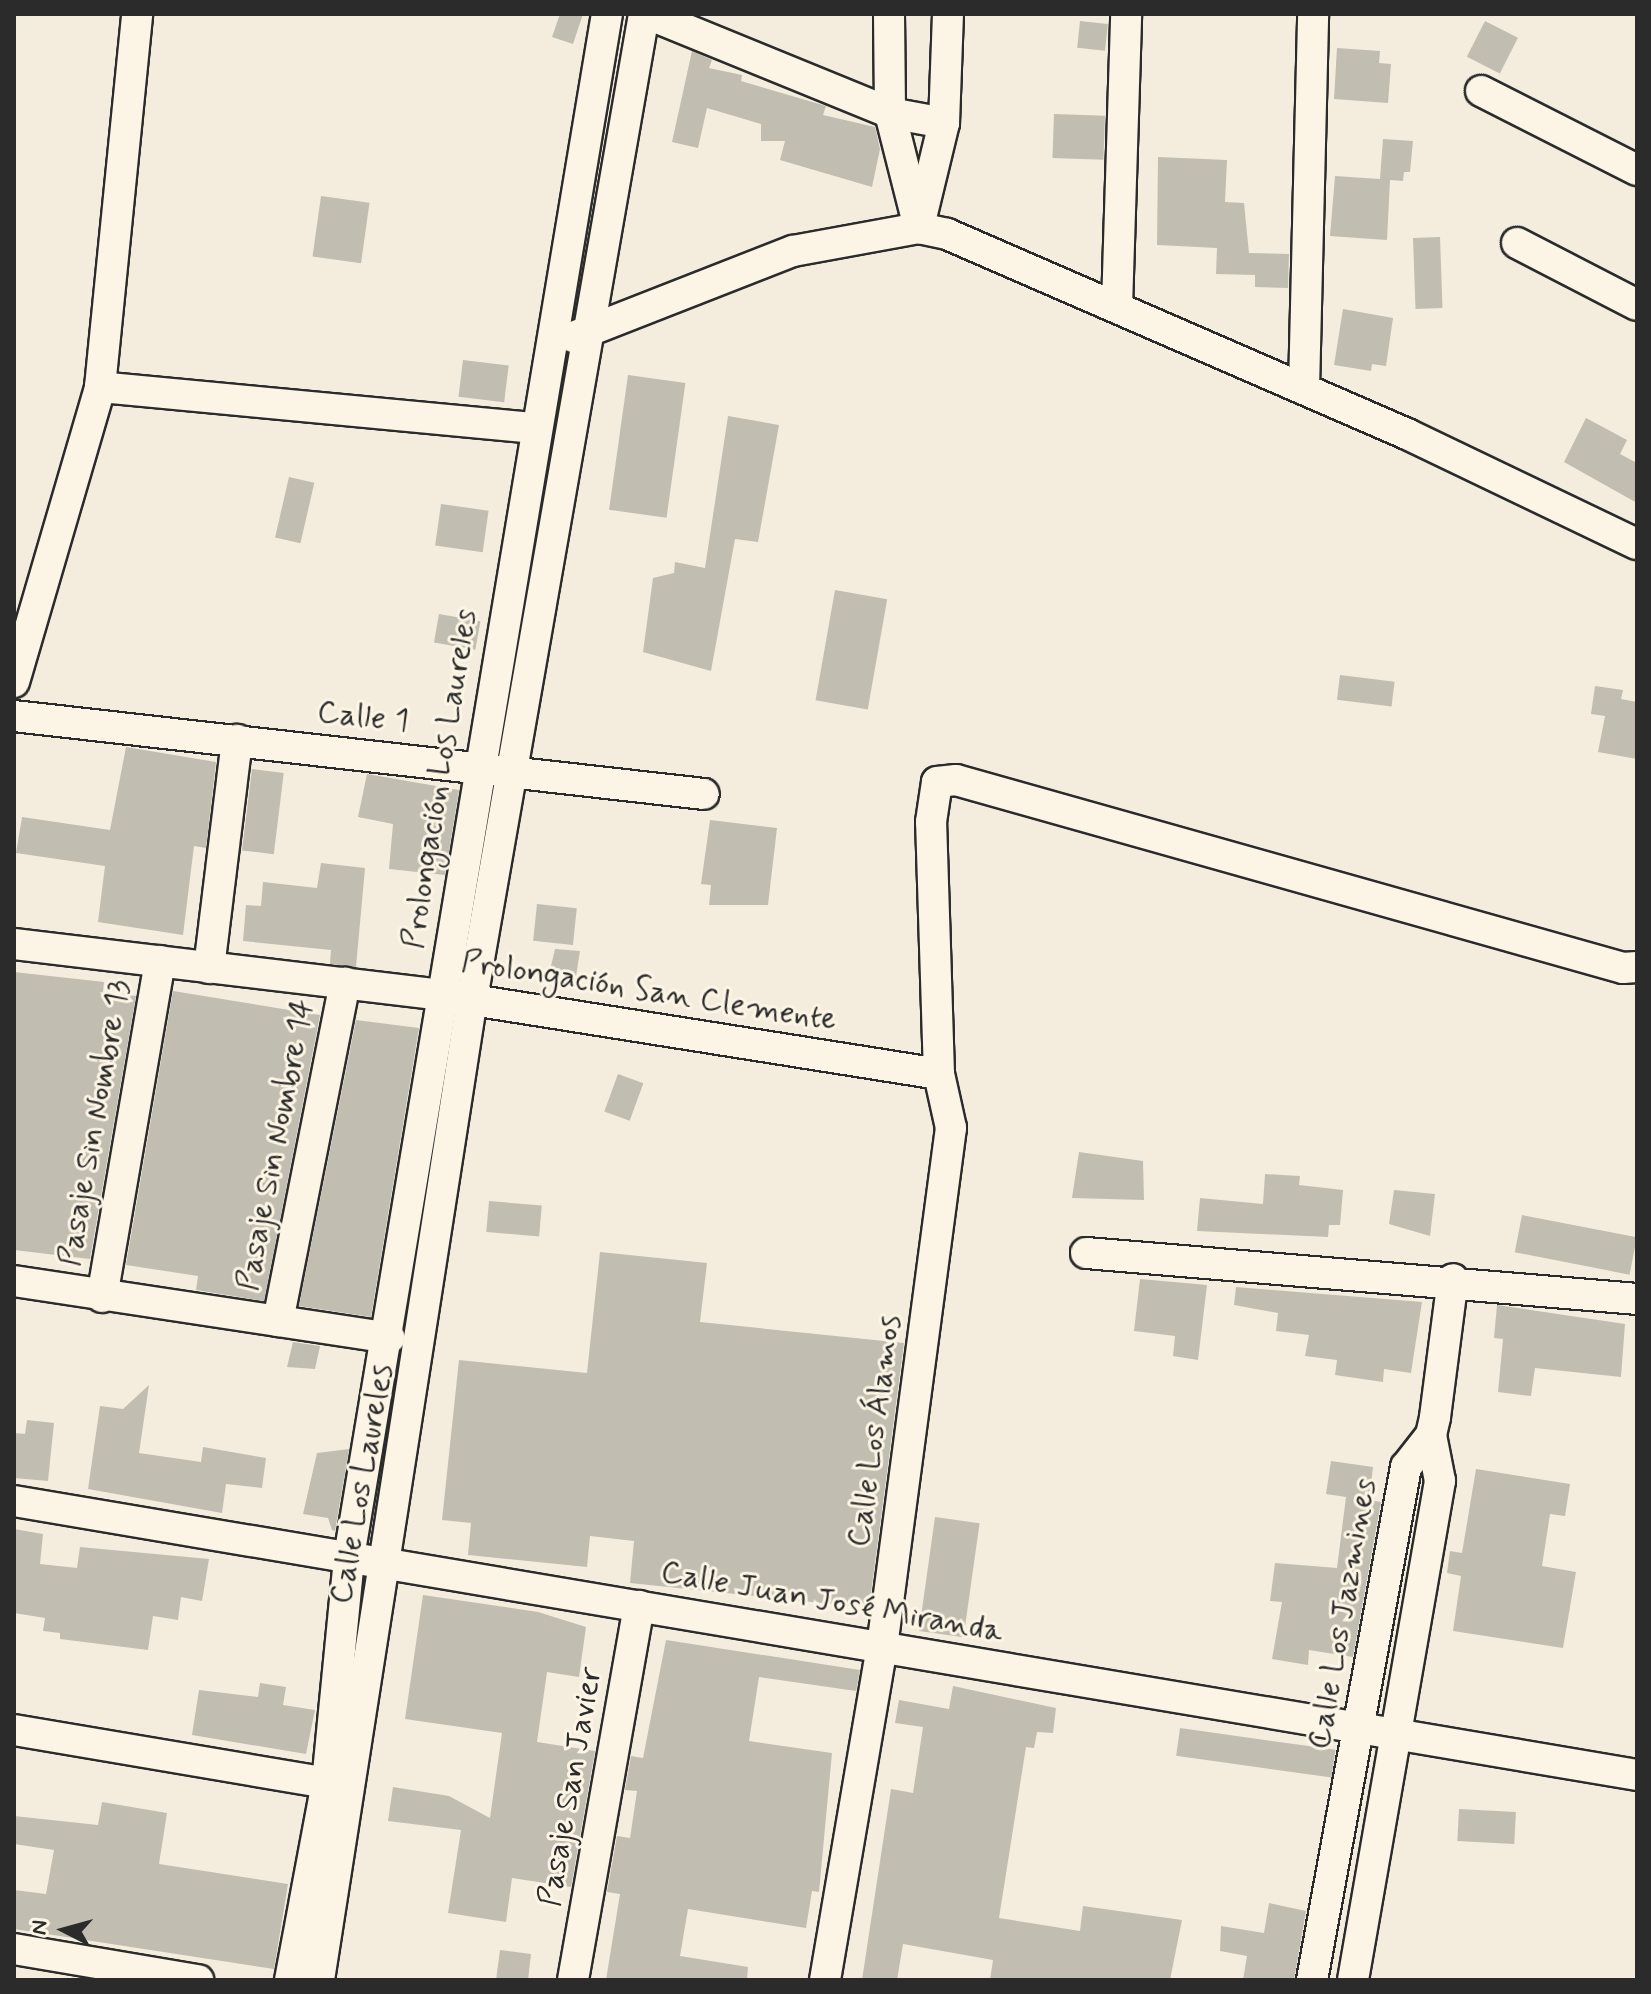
<!DOCTYPE html>
<html>
<head>
<meta charset="utf-8">
<style>
  body { margin:0 }
  #map { position:relative; width:1651px; height:1994px; overflow:hidden; background:#f4edde; font-family:Mynerve,sans-serif }
  div>[style] { position:absolute }
  .building>* { inset:0; background:#c2bdb1; transform-origin:0 0 }
  .roads { filter:drop-shadow(2px 0 #2b2b2b) drop-shadow(-2px 0 #2b2b2b) drop-shadow(0 2px #2b2b2b) drop-shadow(0 -2px #2b2b2b) }
  .minor>* { height:30px; margin:-15px; padding:0 15px; transform-origin:15px; border-radius:15px; background:#fcf5e5 }
  span { translate:-50% -50%; white-space:nowrap; text-align:center; line-height:1.15; -webkit-text-stroke:6px #fcf5e5; paint-order:stroke }
  .street-label { font-size:32px; color:#2b2b2b }
  .frame { position:absolute; inset:0; border:16px solid #2b2b2b; pointer-events:none }
  .north { position:absolute; left:24px; top:1890px; width:80px; height:80px; -webkit-text-stroke:6px #fcf5e5; paint-order:stroke; rotate:276deg; font-size:22px; font-weight:700; line-height:32px; text-align:center; color:#2b2b2b }
  .north::after { content:''; display:block; margin:auto; width:28px; height:36px; background:#2b2b2b; clip-path:polygon(50% 0,100% 100%,50% 72%,0 100%) }
</style>
</head>
<body>
<div id="map">
  <div class="building">
    <div style="clip-path:polygon(560px 14px,583px 14px,573px 44px,552px 37px)"></div>
    <div style="left:1080px;top:21px;width:28px;height:27px;rotate:6deg"></div>
    <div style="left:1485px;top:21px;width:37px;height:40px;rotate:27deg"></div>
    <div style="clip-path:polygon(1337px 48px,1380px 51px,1379px 63px,1391px 64px,1388px 103px,1334px 99px)"></div>
    <div style="clip-path:polygon(692px 51px,712px 60px,709px 68px,742px 75px,741px 81px,826px 106px,823px 115px,875px 127px,880px 149px,872px 187px,780px 160px,785px 141px,761px 141px,761px 124px,707px 108px,698px 148px,672px 142px)"></div>
    <div style="left:1054px;top:114px;width:51px;height:44px;rotate:2deg"></div>
    <div style="clip-path:polygon(1383px 139px,1413px 141px,1410px 172px,1404px 172px,1403px 181px,1390px 180px,1387px 240px,1330px 236px,1335px 176px,1380px 179px)"></div>
    <div style="clip-path:polygon(1158px 157px,1227px 160px,1225px 202px,1244px 203px,1249px 253px,1289px 254px,1288px 288px,1255px 287px,1255px 275px,1216px 274px,1217px 248px,1157px 245px)"></div>
    <div style="left:321px;top:196px;width:49px;height:61px;rotate:8deg"></div>
    <div style="left:1440px;top:237px;width:71px;height:27px;rotate:88deg"></div>
    <div style="clip-path:polygon(1343px 309px,1393px 318px,1386px 366px,1372px 364px,1371px 371px,1334px 365px)"></div>
    <div style="left:463px;top:360px;width:46px;height:37px;rotate:7deg"></div>
    <div style="left:628px;top:375px;width:58px;height:136px;rotate:8deg"></div>
    <div style="clip-path:polygon(728px 416px,779px 425px,758px 542px,735px 539px,711px 671px,643px 652px,653px 578px,674px 573px,675px 562px,705px 568px)"></div>
    <div style="clip-path:polygon(1586px 418px,1627px 440px,1620px 454px,1637px 463px,1637px 503px,1564px 462px)"></div>
    <div style="left:289px;top:477px;width:26px;height:62px;rotate:13deg"></div>
    <div style="left:441px;top:504px;width:48px;height:42px;rotate:8deg"></div>
    <div style="left:835px;top:590px;width:53px;height:112px;rotate:10deg"></div>
    <div style="left:439px;top:614px;width:42px;height:29px;rotate:10deg"></div>
    <div style="left:1340px;top:675px;width:55px;height:25px;rotate:7deg"></div>
    <div style="clip-path:polygon(1595px 686px,1623px 690px,1621px 699px,1637px 702px,1637px 759px,1598px 752px,1605px 716px,1591px 714px)"></div>
    <div style="clip-path:polygon(126px 747px,216px 762px,206px 848px,194px 846px,183px 935px,98px 922px,105px 866px,16px 853px,22px 817px,110px 830px)"></div>
    <div style="left:252px;top:769px;width:32px;height:82px;rotate:7deg"></div>
    <div style="clip-path:polygon(367px 774px,459px 790px,445px 875px,389px 869px,393px 824px,358px 817px)"></div>
    <div style="clip-path:polygon(710px 820px,777px 828px,768px 905px,709px 905px,711px 885px,701px 884px)"></div>
    <div style="clip-path:polygon(321px 863px,365px 868px,356px 967px,330px 964px,331px 950px,243px 941px,246px 905px,261px 906px,263px 882px,317px 888px)"></div>
    <div style="left:537px;top:904px;width:40px;height:37px;rotate:6deg"></div>
    <div style="clip-path:polygon(555px 949px,580px 951px,576px 976px,550px 970px)"></div>
    <div style="clip-path:polygon(14px 972px,104px 982px,103px 992px,136px 996px,90px 1259px,14px 1250px)"></div>
    <div style="clip-path:polygon(173px 991px,320px 1015px,264px 1301px,196px 1290px,198px 1276px,126px 1265px)"></div>
    <div style="clip-path:polygon(356px 1020px,419px 1028px,371px 1317px,299px 1306px)"></div>
    <div style="left:618px;top:1074px;width:27px;height:40px;rotate:20deg"></div>
    <div style="clip-path:polygon(1079px 1152px,1143px 1161px,1144px 1200px,1072px 1198px)"></div>
    <div style="clip-path:polygon(1265px 1174px,1300px 1176px,1299px 1185px,1343px 1190px,1340px 1225px,1329px 1225px,1328px 1237px,1197px 1231px,1200px 1198px,1263px 1204px)"></div>
    <div style="clip-path:polygon(1394px 1190px,1435px 1194px,1430px 1236px,1389px 1224px)"></div>
    <div style="left:489px;top:1201px;width:53px;height:31px;rotate:5deg"></div>
    <div style="left:1522px;top:1215px;width:117px;height:38px;rotate:11deg"></div>
    <div style="clip-path:polygon(600px 1252px,707px 1263px,700px 1322px,904px 1343px,869px 1608px,630px 1583px,634px 1541px,590px 1536px,587px 1567px,468px 1555px,471px 1523px,442px 1520px,459px 1360px,587px 1373px)"></div>
    <div style="clip-path:polygon(1140px 1279px,1207px 1285px,1198px 1360px,1173px 1356px,1175px 1336px,1134px 1331px)"></div>
    <div style="clip-path:polygon(1236px 1287px,1422px 1302px,1411px 1373px,1384px 1369px,1383px 1382px,1335px 1375px,1337px 1360px,1305px 1356px,1309px 1335px,1276px 1331px,1278px 1313px,1234px 1305px)"></div>
    <div style="clip-path:polygon(1497px 1305px,1625px 1324px,1621px 1377px,1535px 1368px,1531px 1396px,1498px 1392px,1503px 1339px,1494px 1338px)"></div>
    <div style="clip-path:polygon(293px 1342px,320px 1346px,315px 1369px,287px 1367px)"></div>
    <div style="clip-path:polygon(149px 1385px,139px 1453px,201px 1462px,203px 1447px,266px 1458px,262px 1488px,226px 1484px,222px 1513px,88px 1489px,100px 1406px,123px 1409px)"></div>
    <div style="clip-path:polygon(27px 1420px,54px 1423px,48px 1481px,14px 1478px,14px 1433px,25px 1434px)"></div>
    <div style="clip-path:polygon(349px 1449px,335px 1531px,332px 1530px,328px 1518px,303px 1514px,317px 1453px)"></div>
    <div style="clip-path:polygon(1331px 1461px,1373px 1467px,1369px 1500px,1381px 1502px,1353px 1657px,1309px 1650px,1308px 1665px,1272px 1659px,1282px 1602px,1270px 1601px,1275px 1563px,1337px 1568px,1346px 1497px,1326px 1494px)"></div>
    <div style="clip-path:polygon(1476px 1469px,1570px 1484px,1565px 1516px,1550px 1514px,1542px 1566px,1576px 1572px,1563px 1648px,1453px 1631px,1461px 1576px,1447px 1573px,1450px 1551px,1462px 1553px)"></div>
    <div style="left:935px;top:1517px;width:45px;height:115px;rotate:8deg"></div>
    <div style="clip-path:polygon(14px 1529px,43px 1534px,40px 1564px,77px 1568px,80px 1547px,209px 1559px,202px 1601px,181px 1597px,178px 1620px,153px 1616px,148px 1650px,60px 1639px,60px 1633px,43px 1631px,45px 1618px,14px 1613px)"></div>
    <div style="clip-path:polygon(423px 1595px,538px 1612px,586px 1627px,579px 1677px,547px 1672px,537px 1742px,595px 1751px,571px 1887px,512px 1878px,506px 1922px,448px 1913px,461px 1830px,388px 1821px,393px 1787px,449px 1796px,490px 1818px,502px 1733px,405px 1719px)"></div>
    <div style="clip-path:polygon(666px 1640px,860px 1670px,856px 1691px,759px 1677px,749px 1741px,832px 1753px,819px 1892px,812px 1891px,806px 1928px,688px 1909px,680px 1956px,748px 1967px,747px 1980px,606px 1980px,620px 1894px,607px 1892px,617px 1836px,630px 1838px,637px 1791px,625px 1790px,631px 1756px,643px 1758px)"></div>
    <div style="clip-path:polygon(260px 1683px,286px 1687px,283px 1705px,315px 1710px,306px 1754px,192px 1735px,199px 1690px,258px 1697px)"></div>
    <div style="clip-path:polygon(953px 1686px,1056px 1708px,1053px 1733px,1037px 1732px,1034px 1748px,1026px 1747px,999px 1918px,1080px 1931px,1083px 1906px,1182px 1920px,1170px 1980px,990px 1980px,993px 1960px,903px 1944px,897px 1980px,862px 1980px,891px 1789px,913px 1793px,923px 1727px,895px 1723px,899px 1700px,949px 1709px)"></div>
    <div style="left:1180px;top:1728px;width:157px;height:28px;rotate:8deg"></div>
    <div style="clip-path:polygon(102px 1802px,167px 1813px,159px 1864px,288px 1884px,274px 1969px,14px 1929px,14px 1890px,46px 1894px,54px 1850px,14px 1844px,14px 1816px,98px 1825px)"></div>
    <div style="left:1459px;top:1809px;width:57px;height:32px;rotate:3deg"></div>
    <div style="clip-path:polygon(1269px 1903px,1306px 1911px,1294px 1980px,1243px 1980px,1247px 1956px,1220px 1951px,1221px 1926px,1264px 1933px)"></div>
    <div style="clip-path:polygon(500px 1950px,531px 1954px,528px 1980px,496px 1980px)"></div>
  </div>
  <div class="roads">
    <div class="minor">
      <div style="left:648px;top:14px;width:261px;rotate:22.2deg"></div>
      <div style="left:890px;top:113px;width:55px;rotate:10.5deg"></div>
      <div style="left:889px;top:14px;width:99px;rotate:89.4deg"></div>
      <div style="left:890px;top:113px;width:119px;rotate:75.8deg"></div>
      <div style="left:1481px;top:91px;width:175px;rotate:26.9deg"></div>
      <div style="left:920px;top:222px;width:102px;rotate:-76.4deg"></div>
      <div style="left:944px;top:123px;width:109px;rotate:-87.9deg"></div>
      <div style="left:1517px;top:243px;width:135px;rotate:27.3deg"></div>
      <div style="left:1117px;top:307px;width:293px;rotate:-88.2deg"></div>
      <div style="left:573px;top:337px;width:236px;rotate:-21.4deg"></div>
      <div style="left:793px;top:251px;width:128px;rotate:-10.3deg"></div>
      <div style="left:919px;top:228px;width:29px;rotate:12deg"></div>
      <div style="left:947px;top:234px;width:502px;rotate:23.5deg"></div>
      <div style="left:1407px;top:434px;width:255px;rotate:25.6deg"></div>
      <div style="left:100px;top:387px;width:438px;rotate:5.4deg"></div>
      <div style="left:1304px;top:389px;width:375px;rotate:-88.6deg"></div>
      <div style="left:14px;top:682px;width:307px;rotate:-73.7deg"></div>
      <div style="left:100px;top:387px;width:375px;rotate:-84.3deg"></div>
      <div style="left:14px;top:716px;width:694px;rotate:6.45deg"></div>
      <div style="left:14px;top:944px;width:430px;rotate:6.8deg"></div>
      <div style="left:441px;top:995px;width:504px;rotate:9.01deg"></div>
      <div style="left:209px;top:968px;width:230px;rotate:-83deg"></div>
      <div style="left:1086px;top:1253px;width:553px;rotate:4.77deg"></div>
      <div style="left:14px;top:1281px;width:380px;rotate:8.6deg"></div>
      <div style="left:102px;top:1297px;width:341px;rotate:-80.2deg"></div>
      <div style="left:278px;top:1321px;width:345px;rotate:-78.8deg"></div>
      <div style="left:14px;top:1501px;width:1646px;rotate:9.58deg"></div>
      <div style="left:14px;top:1730px;width:317px;rotate:9.6deg"></div>
      <div style="left:14px;top:1949px;width:187px;rotate:9.6deg"></div>
      <div style="left:290px;top:1980px;width:200px;rotate:-79.4deg"></div>
      <div style="left:327px;top:1783px;width:227px;rotate:-84.4deg"></div>
      <div style="left:349px;top:1557px;width:1564px;rotate:-80.51deg"></div>
      <div style="left:319px;top:1980px;width:993px;rotate:-81.14deg"></div>
      <div style="left:472px;top:999px;width:1000px;rotate:-80.09deg"></div>
      <div style="left:573px;top:1980px;width:380px;rotate:-80deg"></div>
      <div style="left:825px;top:1980px;width:338px;rotate:-80.3deg"></div>
      <div style="left:882px;top:1647px;width:524px;rotate:-82.43deg"></div>
      <div style="left:951px;top:1128px;width:55px;rotate:-102.5deg"></div>
      <div style="left:939px;top:1074px;width:252px;rotate:-91.8deg"></div>
      <div style="left:931px;top:822px;width:40px;rotate:-81.5deg"></div>
      <div style="left:937px;top:782px;width:19px;rotate:-6deg"></div>
      <div style="left:956px;top:780px;width:693px;rotate:15.74deg"></div>
      <div style="left:1623px;top:968px;width:14px;rotate:-4deg"></div>
      <div style="left:1312px;top:1980px;width:522px;rotate:-79.62deg"></div>
      <div style="left:1406px;top:1467px;width:41px;rotate:-52deg"></div>
      <div style="left:1431px;top:1435px;width:18px;rotate:-77deg"></div>
      <div style="left:1435px;top:1417px;width:139px;rotate:-82.6deg"></div>
      <div style="left:1353px;top:1980px;width:507px;rotate:-80.11deg"></div>
      <div style="left:1440px;top:1481px;width:47px;rotate:-101.1deg"></div>
    </div>
  </div>
  <div class="street-label">
    <span style="left:363px;top:717px;rotate:6deg">Calle 1</span>
    <span style="left:440px;top:779px;rotate:-81deg">Prolongación Los Laureles</span>
    <span style="left:649px;top:991px;rotate:9deg">Prolongación San Clemente</span>
    <span style="left:95px;top:1123px;rotate:-80deg">Pasaje Sin Nombre 13</span>
    <span style="left:276px;top:1145px;rotate:-79deg">Pasaje Sin Nombre 14</span>
    <span style="left:875px;top:1431px;rotate:-82deg">Calle Los Álamos</span>
    <span style="left:362px;top:1484px;rotate:-80deg">Calle Los Laureles</span>
    <span style="left:832px;top:1602px;rotate:10deg">Calle Juan José Miranda</span>
    <span style="left:1343px;top:1614px;rotate:-80deg">Calle Los Jazmines</span>
    <span style="left:571px;top:1787px;rotate:-80deg">Pasaje San Javier</span>
  </div>
  <div class="frame"></div>
  <div class="north">N</div>
</div>
</body>
</html>
